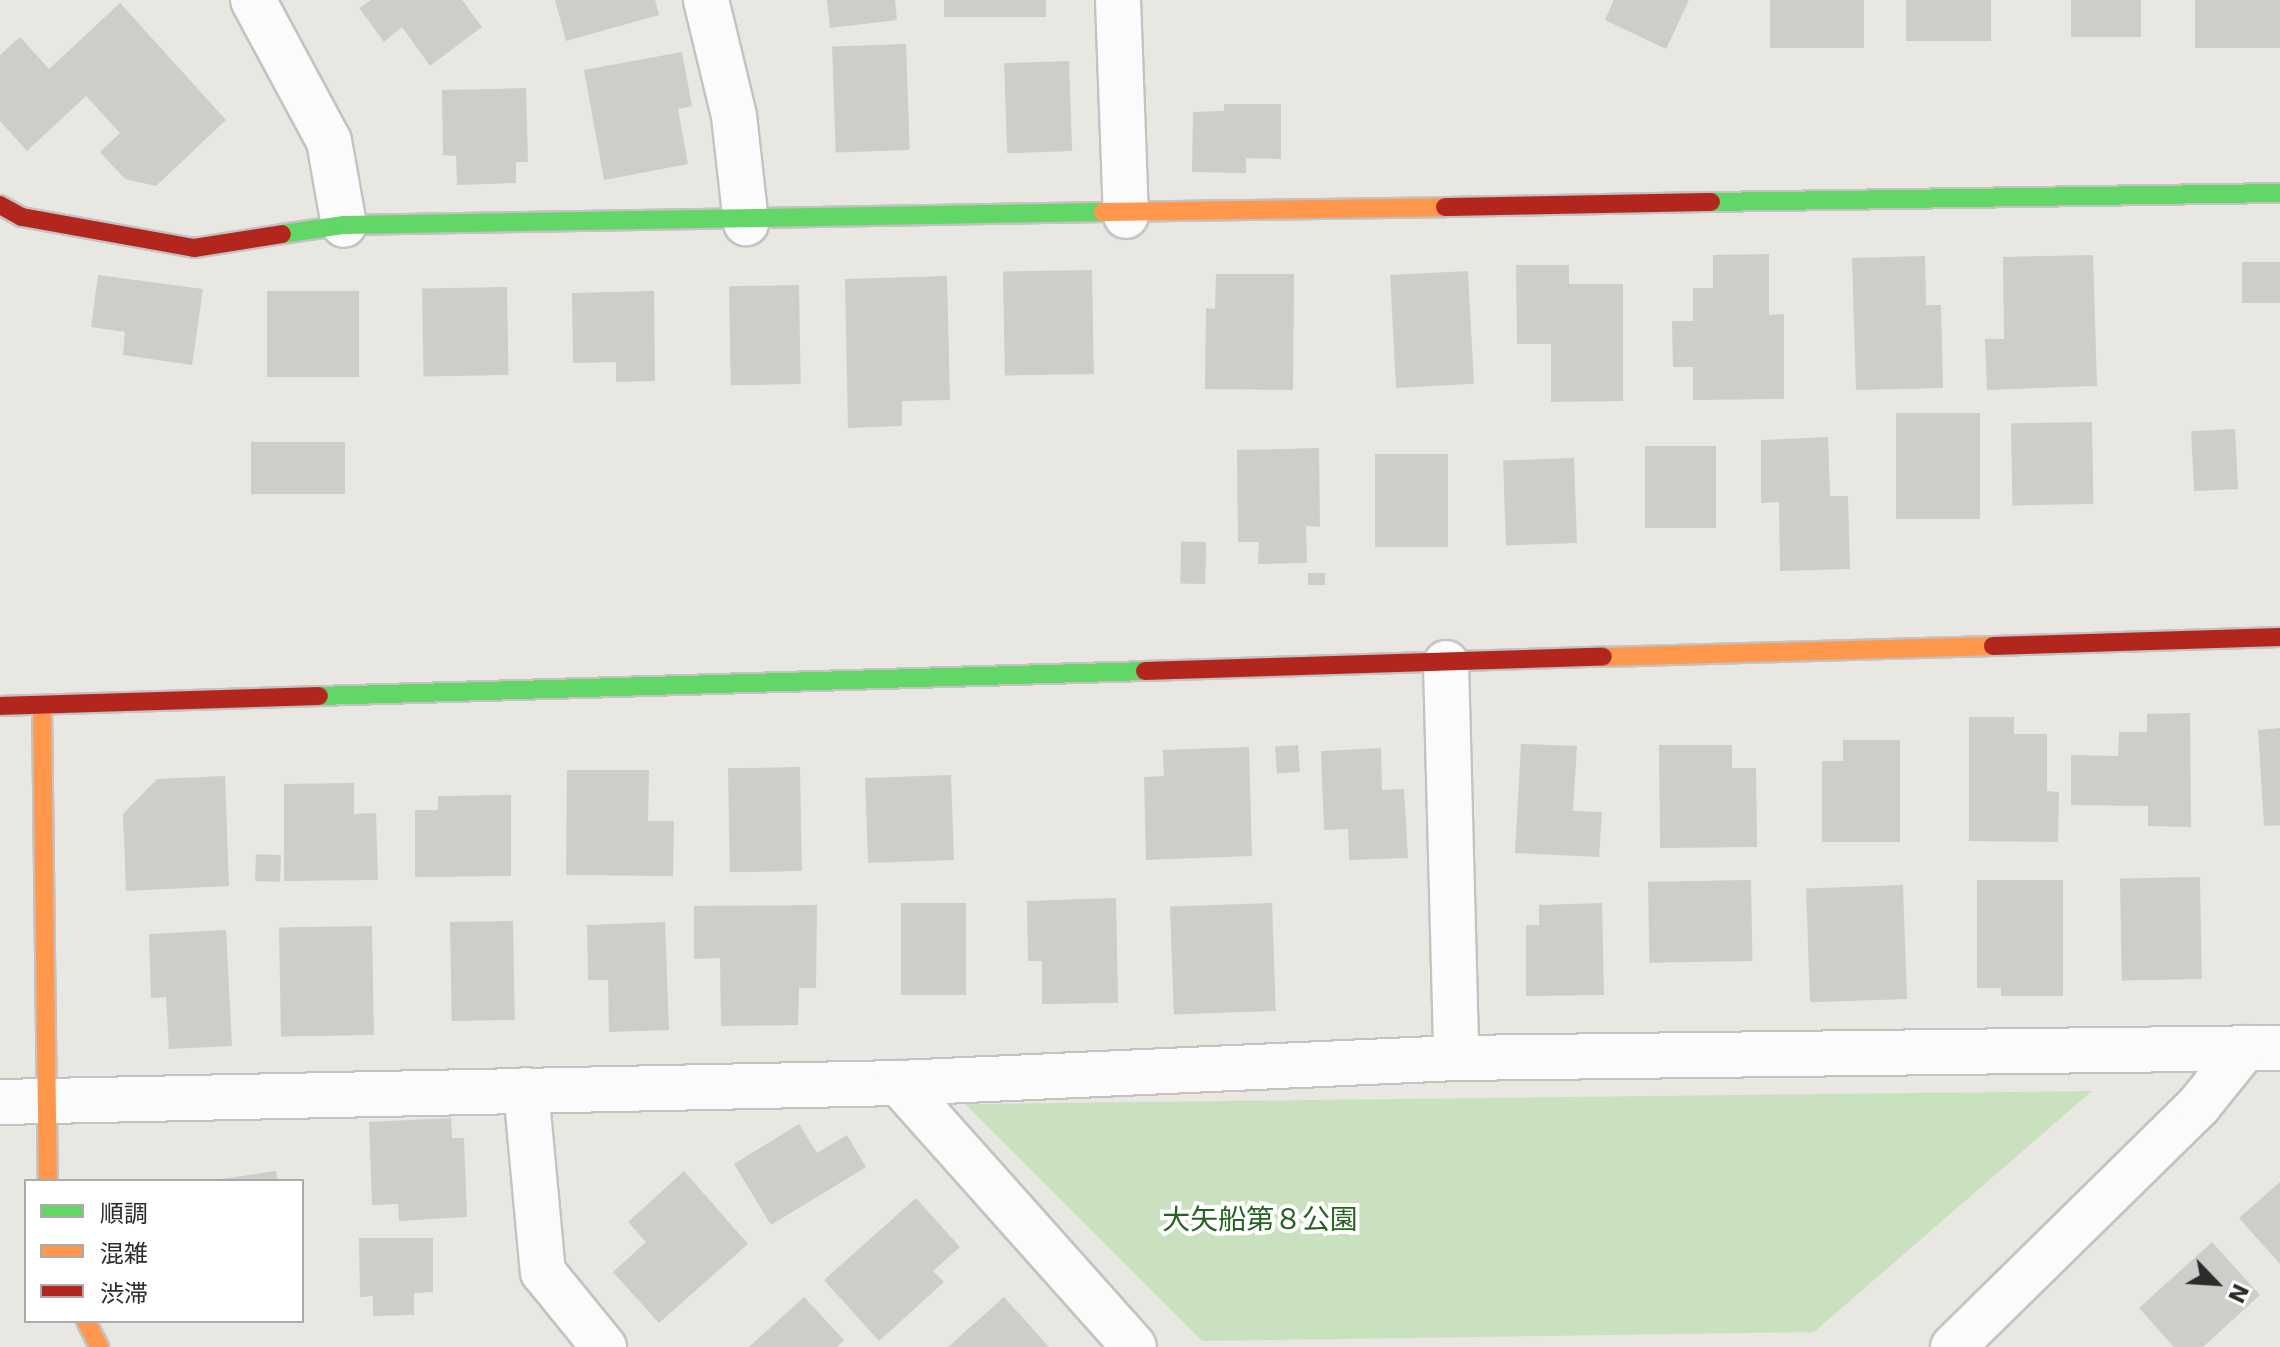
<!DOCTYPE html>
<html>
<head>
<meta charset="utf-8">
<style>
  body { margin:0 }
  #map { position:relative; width:2280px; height:1347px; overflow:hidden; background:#e9e7e2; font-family:"DejaVu Sans","Noto Sans JP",sans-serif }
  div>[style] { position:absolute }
  .green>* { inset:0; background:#c9e1bf }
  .building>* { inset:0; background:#cecdc9; transform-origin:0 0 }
  .roads { filter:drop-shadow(2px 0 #c4c3c2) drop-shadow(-2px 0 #c4c3c2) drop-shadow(0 2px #c4c3c2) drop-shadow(0 -2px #c4c3c2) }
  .street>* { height:44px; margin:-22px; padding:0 22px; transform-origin:22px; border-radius:22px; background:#fcfbfb }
  .fast>* { height:18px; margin:-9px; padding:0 9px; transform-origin:9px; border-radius:9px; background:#63d668 }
  .slow>* { height:18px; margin:-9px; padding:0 9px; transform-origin:9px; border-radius:9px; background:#ff974d }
  .jam>* { height:18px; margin:-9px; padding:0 9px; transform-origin:9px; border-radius:9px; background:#b3261e }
  span { translate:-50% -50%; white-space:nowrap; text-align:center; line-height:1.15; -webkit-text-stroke:8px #fff; paint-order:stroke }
  .park-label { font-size:28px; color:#276222 }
  .legend { position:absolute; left:24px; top:1179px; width:280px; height:144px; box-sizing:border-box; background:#fff; border:2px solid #ababab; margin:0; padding:10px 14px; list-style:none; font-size:24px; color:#2c2c2c }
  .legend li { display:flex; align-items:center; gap:16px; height:40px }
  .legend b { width:40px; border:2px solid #ababab }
  .north { position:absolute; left:2176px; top:1243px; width:80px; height:80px; -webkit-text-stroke:6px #fff; paint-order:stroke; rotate:115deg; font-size:22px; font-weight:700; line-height:32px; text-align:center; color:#2c2c2c }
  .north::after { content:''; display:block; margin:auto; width:28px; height:36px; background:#2c2c2c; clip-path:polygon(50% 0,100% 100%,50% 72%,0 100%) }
</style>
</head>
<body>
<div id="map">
  <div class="green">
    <div style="clip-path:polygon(2092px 1091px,1814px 1332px,1202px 1341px,965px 1104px)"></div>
  </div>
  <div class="building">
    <div style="clip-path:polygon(371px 0,462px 0,482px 27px,430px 66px,402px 27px,384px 42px,359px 8px)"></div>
    <div style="clip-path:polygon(555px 0,655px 0,659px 15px,566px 41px)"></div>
    <div style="clip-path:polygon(827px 0,895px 0,897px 20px,830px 28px)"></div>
    <div style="left:944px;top:0;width:102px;height:17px"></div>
    <div style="clip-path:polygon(1614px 0,1689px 0,1666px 49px,1605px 20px)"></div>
    <div style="left:1770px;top:0;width:94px;height:48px"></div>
    <div style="left:1906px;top:0;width:85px;height:41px"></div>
    <div style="left:2071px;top:0;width:70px;height:37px"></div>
    <div style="left:2195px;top:0;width:85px;height:48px"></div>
    <div style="clip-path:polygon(120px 3px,226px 120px,156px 186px,125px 179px,100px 152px,120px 133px,86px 96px,27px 151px,0 121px,0 55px,20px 37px,49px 69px)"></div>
    <div style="left:906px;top:44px;width:106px;height:74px;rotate:88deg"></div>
    <div style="clip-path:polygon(682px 52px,692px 106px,678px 109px,688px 164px,604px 180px,584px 70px)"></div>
    <div style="left:1069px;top:61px;width:90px;height:65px;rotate:88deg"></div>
    <div style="clip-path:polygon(526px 88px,528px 162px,516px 162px,516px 183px,457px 185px,456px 156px,443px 155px,442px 90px)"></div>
    <div style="clip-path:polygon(1224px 104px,1281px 104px,1281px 159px,1246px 158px,1246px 173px,1192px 172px,1193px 112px,1224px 111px)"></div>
    <div style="clip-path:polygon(1769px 254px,1769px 315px,1784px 314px,1784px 399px,1693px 400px,1693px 367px,1673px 367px,1672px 321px,1693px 321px,1693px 288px,1713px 288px,1713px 255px)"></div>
    <div style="clip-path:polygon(2093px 255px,2097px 386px,1987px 390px,1985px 339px,2004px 339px,2003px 257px)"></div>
    <div style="clip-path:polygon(1925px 256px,1926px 305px,1941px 305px,1943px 388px,1856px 390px,1852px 258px)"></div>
    <div style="left:2280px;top:262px;width:41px;height:38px;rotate:90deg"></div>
    <div style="clip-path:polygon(1516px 265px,1569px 265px,1569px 284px,1623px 284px,1623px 401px,1551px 402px,1551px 344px,1517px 344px)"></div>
    <div style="left:1092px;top:270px;width:104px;height:89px;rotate:89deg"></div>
    <div style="left:1468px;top:271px;width:113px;height:78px;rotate:87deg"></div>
    <div style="clip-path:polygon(1216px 274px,1294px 274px,1293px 390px,1205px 389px,1206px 308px,1215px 309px)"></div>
    <div style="clip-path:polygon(98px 275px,203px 289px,192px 365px,123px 355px,125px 332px,91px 327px)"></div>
    <div style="clip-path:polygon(947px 276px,950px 400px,902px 401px,902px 426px,848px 428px,845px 279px)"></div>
    <div style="left:799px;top:285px;width:99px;height:70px;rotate:89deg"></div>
    <div style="left:507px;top:287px;width:88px;height:85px;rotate:89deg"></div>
    <div style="left:359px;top:291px;width:86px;height:92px;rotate:90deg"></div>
    <div style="clip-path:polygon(654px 291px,655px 381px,616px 382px,616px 362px,573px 363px,572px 293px)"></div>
    <div style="left:1896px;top:413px;width:84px;height:106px"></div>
    <div style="left:2092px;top:422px;width:82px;height:81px;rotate:89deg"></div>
    <div style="left:2235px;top:429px;width:60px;height:44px;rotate:87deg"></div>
    <div style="clip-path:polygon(1828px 437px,1830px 496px,1848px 496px,1850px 569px,1780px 571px,1779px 502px,1761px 503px,1761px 440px)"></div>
    <div style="left:251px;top:442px;width:94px;height:52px"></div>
    <div style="left:1716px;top:446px;width:82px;height:71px;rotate:90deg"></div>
    <div style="clip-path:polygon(1319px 448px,1320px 527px,1306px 526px,1307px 563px,1258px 564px,1259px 542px,1238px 542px,1237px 450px)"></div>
    <div style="left:1448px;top:454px;width:93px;height:73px;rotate:90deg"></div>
    <div style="left:1574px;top:458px;width:85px;height:71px;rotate:88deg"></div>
    <div style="left:1206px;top:542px;width:42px;height:25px;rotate:91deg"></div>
    <div style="left:1308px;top:573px;width:17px;height:12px"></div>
    <div style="clip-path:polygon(2190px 713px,2191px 827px,2148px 826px,2148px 806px,2071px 805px,2071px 755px,2118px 756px,2119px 732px,2147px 732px,2147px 714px)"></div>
    <div style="clip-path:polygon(1969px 717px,2014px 717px,2014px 734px,2047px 734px,2047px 791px,2059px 792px,2058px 842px,1969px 841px)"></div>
    <div style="clip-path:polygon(2280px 728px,2280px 825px,2264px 826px,2258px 730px)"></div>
    <div style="clip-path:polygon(1843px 740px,1900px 740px,1900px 842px,1822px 842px,1822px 761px,1843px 761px)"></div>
    <div style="clip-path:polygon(1521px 744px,1577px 746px,1573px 811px,1602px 812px,1599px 857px,1515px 853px)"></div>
    <div style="left:1298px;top:745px;width:27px;height:23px;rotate:86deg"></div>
    <div style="clip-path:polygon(1659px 745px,1732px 745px,1732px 768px,1756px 768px,1757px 847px,1660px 848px)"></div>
    <div style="clip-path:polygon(1249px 747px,1252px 856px,1146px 860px,1144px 777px,1164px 776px,1163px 750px)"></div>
    <div style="clip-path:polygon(1381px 748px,1382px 790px,1404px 789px,1408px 858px,1349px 860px,1348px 829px,1324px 830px,1321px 751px)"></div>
    <div style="left:800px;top:767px;width:104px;height:72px;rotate:89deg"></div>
    <div style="clip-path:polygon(567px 770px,649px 770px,648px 821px,674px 821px,673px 876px,566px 875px)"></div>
    <div style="left:951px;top:775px;width:85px;height:86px;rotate:88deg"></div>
    <div style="clip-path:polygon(225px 776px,229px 886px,126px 891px,123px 814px,157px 779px)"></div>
    <div style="clip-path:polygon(354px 783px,354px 814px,376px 813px,378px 880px,284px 881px,284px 784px)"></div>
    <div style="clip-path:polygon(511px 795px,511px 876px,415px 877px,415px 810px,438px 810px,438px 796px)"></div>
    <div style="left:281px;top:855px;width:27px;height:25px;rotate:92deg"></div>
    <div style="left:2200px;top:877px;width:102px;height:80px;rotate:89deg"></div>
    <div style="left:1751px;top:880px;width:81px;height:103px;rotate:89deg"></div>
    <div style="clip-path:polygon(1977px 880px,2063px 880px,2063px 996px,2001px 996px,2001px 988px,1977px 988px)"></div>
    <div style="left:1903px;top:885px;width:114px;height:97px;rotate:88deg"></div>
    <div style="clip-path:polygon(1116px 898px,1118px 1003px,1042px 1004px,1042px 961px,1028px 961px,1027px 901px)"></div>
    <div style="left:901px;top:903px;width:65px;height:92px"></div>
    <div style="left:1272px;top:903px;width:108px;height:102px;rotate:88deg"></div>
    <div style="clip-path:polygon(1602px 903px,1604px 995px,1526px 996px,1526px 925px,1539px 925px,1539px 905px)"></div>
    <div style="clip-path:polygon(817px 905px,816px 988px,799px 988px,798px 1025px,721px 1026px,720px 958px,694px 959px,694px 906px)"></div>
    <div style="left:513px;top:921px;width:99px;height:63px;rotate:89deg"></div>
    <div style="clip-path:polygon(665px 922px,669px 1030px,609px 1032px,608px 980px,588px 980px,587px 925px)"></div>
    <div style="left:372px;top:926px;width:109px;height:93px;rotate:89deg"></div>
    <div style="clip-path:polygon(226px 930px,232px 1046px,169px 1049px,166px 997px,151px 998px,149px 934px)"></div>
    <div style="clip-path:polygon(451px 1118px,452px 1138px,464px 1138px,467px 1217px,399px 1221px,398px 1204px,372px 1205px,369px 1122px)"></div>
    <div style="clip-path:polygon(799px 1124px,817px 1153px,847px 1135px,866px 1167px,771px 1225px,734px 1164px)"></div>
    <div style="clip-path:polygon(276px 1171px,278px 1181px,221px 1181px,221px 1179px)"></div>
    <div style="clip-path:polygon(684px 1171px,748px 1244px,659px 1323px,613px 1272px,646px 1242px,628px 1222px)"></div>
    <div style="clip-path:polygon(2280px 1182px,2280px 1264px,2239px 1218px)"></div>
    <div style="clip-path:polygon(916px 1198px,960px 1247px,933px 1271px,944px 1282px,879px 1341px,824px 1280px)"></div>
    <div style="clip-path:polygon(359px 1238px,433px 1238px,433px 1292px,414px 1293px,414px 1315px,373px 1316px,373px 1296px,360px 1297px)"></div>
    <div style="clip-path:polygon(2212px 1242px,2260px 1295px,2203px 1347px,2174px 1347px,2139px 1308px)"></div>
    <div style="clip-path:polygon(804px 1297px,844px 1340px,837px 1347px,749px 1347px)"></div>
    <div style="clip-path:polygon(1004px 1297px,1049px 1347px,948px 1347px)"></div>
  </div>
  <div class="roads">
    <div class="street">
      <div style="left:253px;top:0;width:160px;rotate:61.7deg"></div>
      <div style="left:329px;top:141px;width:85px;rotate:79.9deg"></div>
      <div style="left:706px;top:0;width:119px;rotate:76.4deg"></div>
      <div style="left:734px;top:116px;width:108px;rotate:83.6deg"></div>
      <div style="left:1118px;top:0;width:216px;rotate:87.9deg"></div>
      <div style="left:1446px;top:663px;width:395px;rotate:88.5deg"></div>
      <div style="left:899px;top:1083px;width:353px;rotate:48.3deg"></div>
      <div style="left:526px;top:1090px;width:183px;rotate:84.7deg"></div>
      <div style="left:543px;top:1272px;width:97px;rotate:50.9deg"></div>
      <div style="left:0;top:1102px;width:899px;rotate:-1.21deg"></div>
      <div style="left:899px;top:1083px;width:558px;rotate:-2.57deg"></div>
      <div style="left:1456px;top:1058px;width:824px;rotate:-0.7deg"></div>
      <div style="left:1953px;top:1347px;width:345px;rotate:-44.5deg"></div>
      <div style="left:2199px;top:1105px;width:73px;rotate:-51.1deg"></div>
    </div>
    <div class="fast">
      <div style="left:1711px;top:202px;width:569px;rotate:-0.91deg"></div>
      <div style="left:282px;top:234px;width:63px;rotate:-8.3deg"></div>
      <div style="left:344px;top:225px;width:759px;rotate:-0.98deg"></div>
      <div style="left:319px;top:696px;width:826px;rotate:-1.73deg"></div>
    </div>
    <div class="slow">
      <div style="left:1103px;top:212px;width:342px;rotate:-0.8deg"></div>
      <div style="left:1603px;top:657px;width:390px;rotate:-1.6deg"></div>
      <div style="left:42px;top:706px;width:475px;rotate:89.3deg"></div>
      <div style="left:86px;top:1321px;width:29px;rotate:63deg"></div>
    </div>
    <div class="jam">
      <div style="left:0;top:205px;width:25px;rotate:29deg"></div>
      <div style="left:22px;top:217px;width:175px;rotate:10.2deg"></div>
      <div style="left:194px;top:248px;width:89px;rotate:-9deg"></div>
      <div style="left:1445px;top:207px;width:266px;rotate:-1.1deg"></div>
      <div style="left:1993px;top:646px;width:287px;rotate:-1.8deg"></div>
      <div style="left:1145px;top:671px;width:458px;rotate:-1.8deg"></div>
      <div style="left:0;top:706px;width:319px;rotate:-1.8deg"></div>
    </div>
  </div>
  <div class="park-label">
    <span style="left:1260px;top:1220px">大矢船第８公園</span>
  </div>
  <ul class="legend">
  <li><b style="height:10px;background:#63d668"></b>順調</li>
  <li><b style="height:10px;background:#ff974d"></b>混雑</li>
  <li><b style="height:10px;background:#b3261e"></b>渋滞</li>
  </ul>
  <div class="north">N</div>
</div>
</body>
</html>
